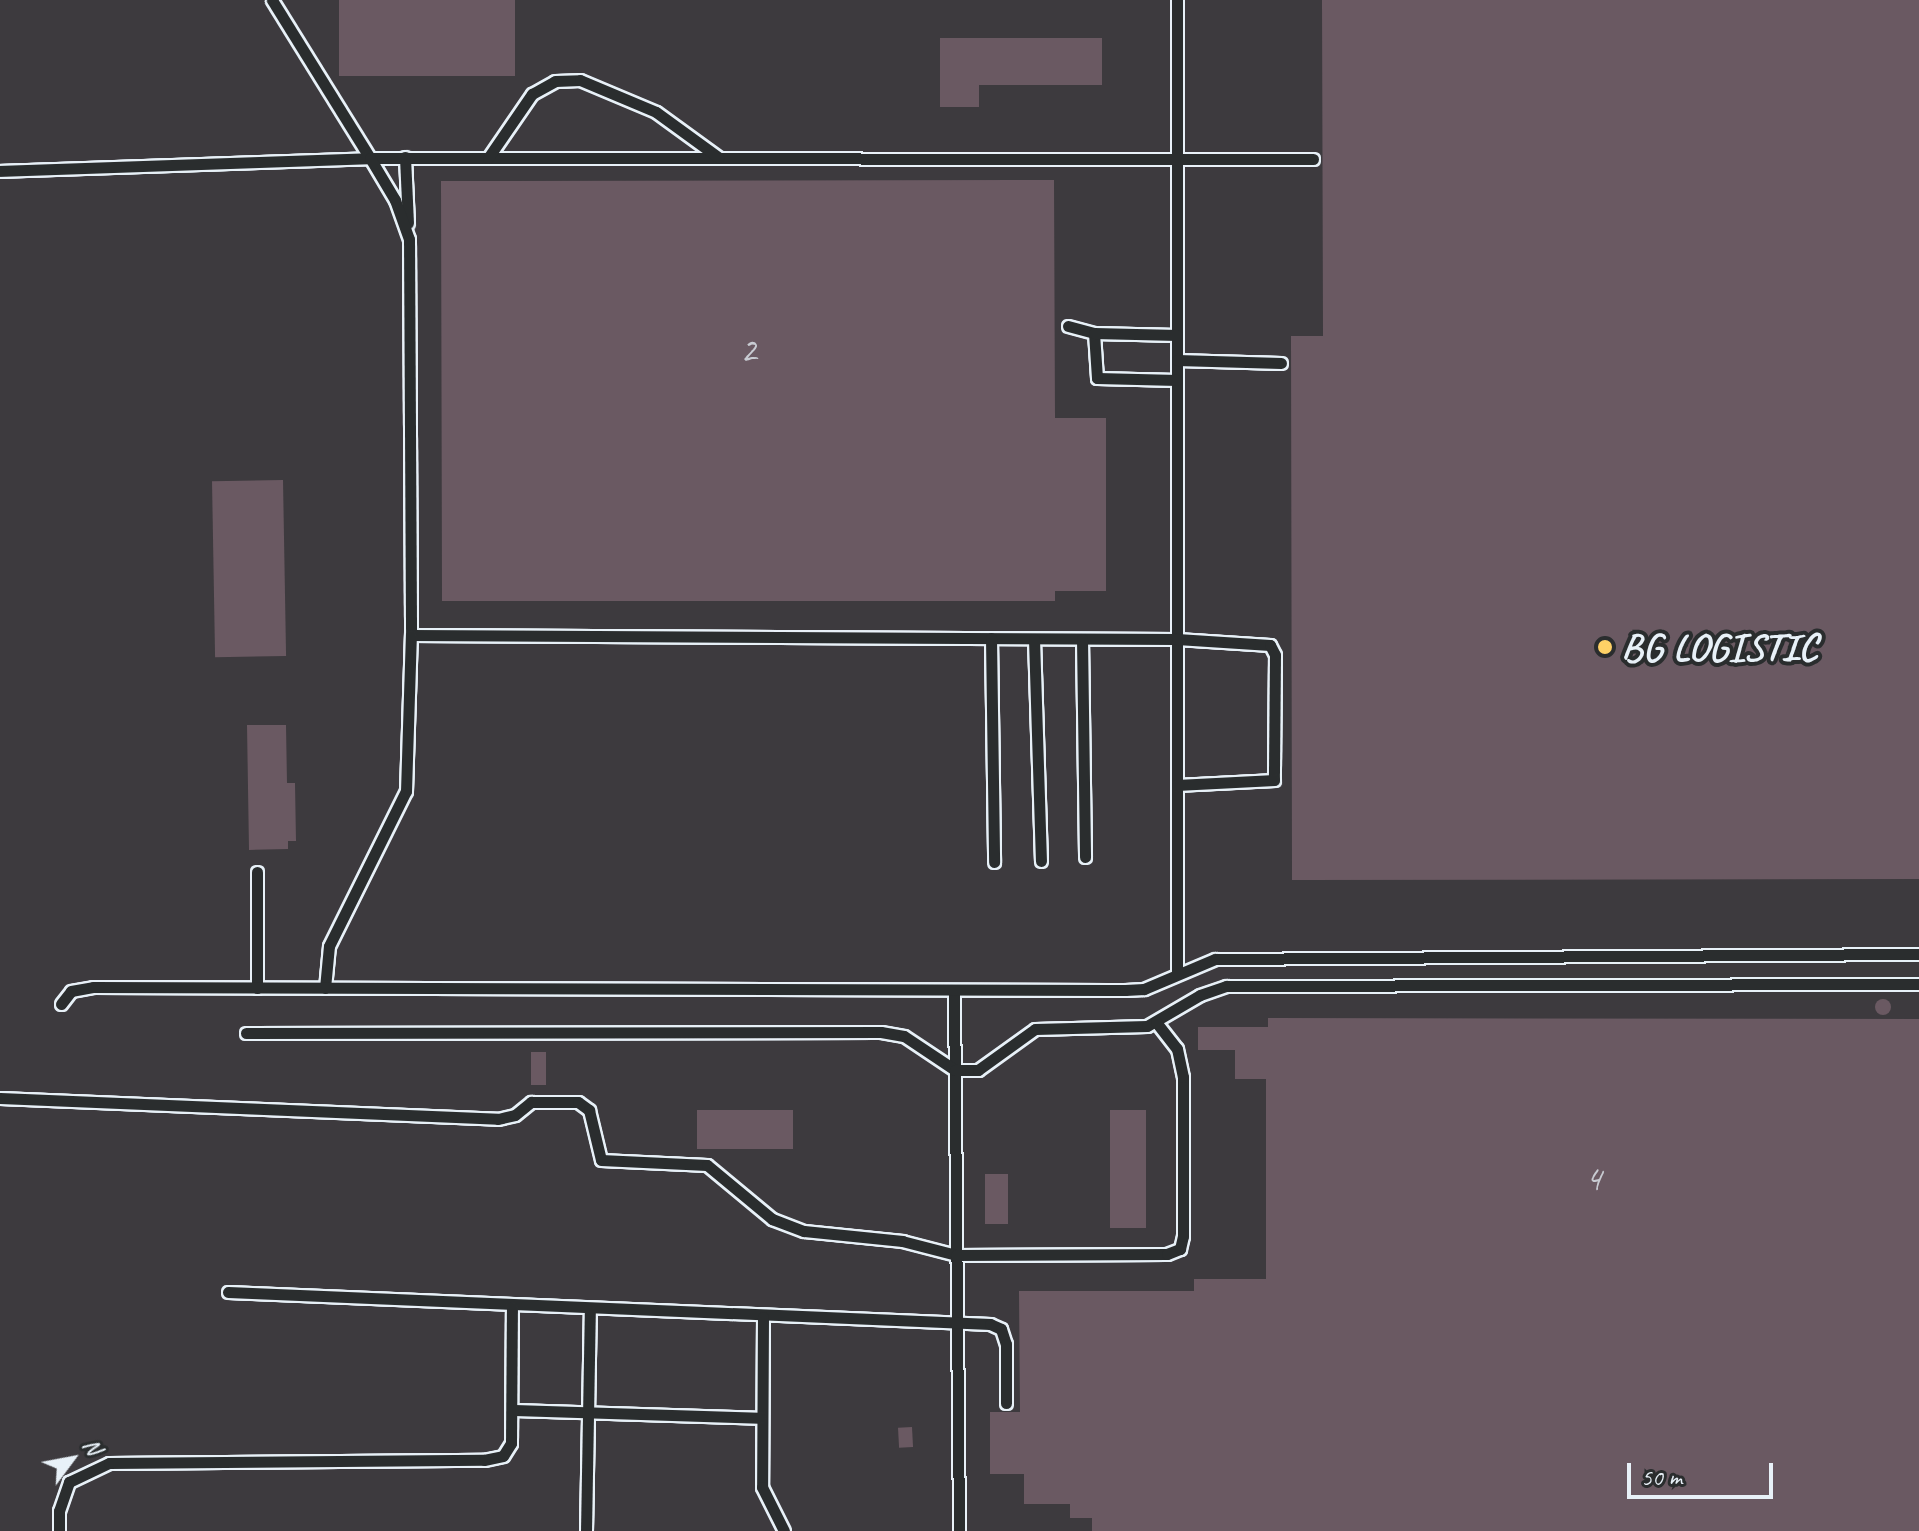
<!DOCTYPE html>
<html>
<head>
<meta charset="utf-8">
<style>
  body { margin:0 }
  #map { position:relative; width:1919px; height:1531px; overflow:hidden; background:#2a2d2e; font-family:Caveat,sans-serif }
  div>[style] { position:absolute }
  .built>* { inset:0; background:#3d3a3e; transform-origin:0 0 }
  .building>* { inset:0; background:#6a5962; transform-origin:0 0 }
  .round { border-radius:50% }
  .roads { filter:drop-shadow(2px 0 #e8f1f8) drop-shadow(-2px 0 #e8f1f8) drop-shadow(0 2px #e8f1f8) drop-shadow(0 -2px #e8f1f8) }
  .service>* { height:11px; margin:-5.5px; padding:0 5.5px; transform-origin:5.5px; border-radius:5.5px; background:#2a2d2e }
  .dots>* { width:22px; height:22px; translate:-50% -50%; box-sizing:border-box; border:4px solid #2a2d2e; border-radius:50% }
  span { translate:-50% -50%; white-space:nowrap; text-align:center; line-height:1.15; -webkit-text-stroke:8px #2a2d2e; paint-order:stroke }
  .number-label { font-size:36px; color:#c8cbd2 }
  .number-label span { -webkit-text-stroke-width:0 }
  .poi-label { font-size:40px; color:#e8f1f8; font-weight:700 }
  .left { translate:0 -50%; text-align:left }
  .north { position:absolute; left:32px; top:1419px; width:80px; height:80px; -webkit-text-stroke:6px #2a2d2e; paint-order:stroke; rotate:58deg; font-size:22px; font-weight:700; line-height:32px; text-align:center; color:#e8f1f8 }
  .north::after { content:''; display:block; margin:auto; width:28px; height:36px; background:#e8f1f8; clip-path:polygon(50% 0,100% 100%,50% 72%,0 100%) }
  .scale { position:absolute; left:1627px; top:1463px; width:146px; height:36px; box-sizing:border-box; border:4px solid #e8f1f8; border-top:0; padding-left:10px; font-size:24px; line-height:28px; white-space:nowrap; color:#e8f1f8; -webkit-text-stroke:6px #2a2d2e; paint-order:stroke }
</style>
</head>
<body>
<div id="map">
  <div class="built">
    <div style="left:0;top:0;width:1919px;height:1531px"></div>
  </div>
  <div class="building">
    <div style="left:339px;top:0;width:176px;height:76px"></div>
    <div style="clip-path:polygon(1322px 0,1919px 0,1919px 879px,1292px 880px,1291px 336px,1323px 336px)"></div>
    <div style="clip-path:polygon(940px 38px,1102px 38px,1102px 85px,979px 85px,979px 107px,940px 107px)"></div>
    <div style="clip-path:polygon(1054px 180px,1055px 418px,1106px 418px,1106px 591px,1055px 591px,1055px 601px,442px 601px,441px 181px)"></div>
    <div style="left:283px;top:480px;width:176px;height:71px;rotate:89deg"></div>
    <div style="clip-path:polygon(247px 725px,286px 725px,287px 783px,295px 783px,296px 841px,288px 841px,288px 849px,249px 850px)"></div>
    <div class="round" style="left:1875px;top:999px;width:16px;height:16px"></div>
    <div style="clip-path:polygon(1268px 1018px,1919px 1019px,1919px 1531px,1092px 1531px,1092px 1518px,1070px 1518px,1070px 1504px,1024px 1504px,1024px 1474px,990px 1474px,990px 1412px,1020px 1412px,1019px 1291px,1194px 1291px,1194px 1279px,1266px 1279px,1266px 1079px,1235px 1079px,1235px 1050px,1198px 1050px,1198px 1027px,1268px 1027px)"></div>
    <div style="left:531px;top:1052px;width:15px;height:33px"></div>
    <div style="left:793px;top:1110px;width:39px;height:96px;rotate:90deg"></div>
    <div style="left:1110px;top:1110px;width:36px;height:118px"></div>
    <div style="left:985px;top:1174px;width:23px;height:50px"></div>
    <div style="left:912px;top:1427px;width:20px;height:14px;rotate:87deg"></div>
  </div>
  <div class="roads">
    <div class="service">
      <div style="left:272px;top:0;width:186px;rotate:58.2deg"></div>
      <div style="left:370px;top:158px;width:943px;rotate:0.06deg"></div>
      <div style="left:1177px;top:0;width:973px;rotate:90deg"></div>
      <div style="left:405px;top:157px;width:66px;rotate:87.4deg"></div>
      <div style="left:488px;top:158px;width:78px;rotate:-55.5deg"></div>
      <div style="left:532px;top:94px;width:26px;rotate:-29deg"></div>
      <div style="left:555px;top:81px;width:25px;rotate:-2deg"></div>
      <div style="left:580px;top:80px;width:82px;rotate:22.8deg"></div>
      <div style="left:656px;top:112px;width:77px;rotate:36deg"></div>
      <div style="left:0;top:171px;width:370px;rotate:-2deg"></div>
      <div style="left:370px;top:158px;width:49px;rotate:59.2deg"></div>
      <div style="left:395px;top:200px;width:41px;rotate:70.3deg"></div>
      <div style="left:409px;top:239px;width:396px;rotate:89.7deg"></div>
      <div style="left:411px;top:635px;width:766px;rotate:0.3deg"></div>
      <div style="left:1177px;top:639px;width:93px;rotate:3.7deg"></div>
      <div style="left:1270px;top:645px;width:11px;rotate:63deg"></div>
      <div style="left:1275px;top:655px;width:125px;rotate:90.5deg"></div>
      <div style="left:1274px;top:780px;width:97px;rotate:177deg"></div>
      <div style="left:1068px;top:326px;width:27px;rotate:15deg"></div>
      <div style="left:1177px;top:360px;width:104px;rotate:1.7deg"></div>
      <div style="left:1177px;top:380px;width:80px;rotate:-178.6deg"></div>
      <div style="left:1097px;top:378px;width:45px;rotate:-93.8deg"></div>
      <div style="left:1094px;top:333px;width:83px;rotate:1.4deg"></div>
      <div style="left:991px;top:638px;width:224px;rotate:89.2deg"></div>
      <div style="left:1034px;top:639px;width:222px;rotate:88.2deg"></div>
      <div style="left:1082px;top:639px;width:218px;rotate:89.2deg"></div>
      <div style="left:257px;top:872px;width:116px;rotate:90deg"></div>
      <div style="left:325px;top:988px;width:42px;rotate:-84.6deg"></div>
      <div style="left:329px;top:946px;width:173px;rotate:-63.6deg"></div>
      <div style="left:406px;top:791px;width:156px;rotate:-88.2deg"></div>
      <div style="left:954px;top:990px;width:541px;rotate:89.47deg"></div>
      <div style="left:61px;top:1004px;width:16px;rotate:-52deg"></div>
      <div style="left:71px;top:991px;width:22px;rotate:-10deg"></div>
      <div style="left:93px;top:987px;width:1032px;rotate:0.17deg"></div>
      <div style="left:1125px;top:990px;width:19px;rotate:-3deg"></div>
      <div style="left:1144px;top:989px;width:77px;rotate:-22.9deg"></div>
      <div style="left:1215px;top:959px;width:704px;rotate:-0.41deg"></div>
      <div style="left:246px;top:1033px;width:635px;rotate:-0.09deg"></div>
      <div style="left:881px;top:1032px;width:23px;rotate:10deg"></div>
      <div style="left:904px;top:1036px;width:61px;rotate:33.7deg"></div>
      <div style="left:955px;top:1070px;width:23px"></div>
      <div style="left:978px;top:1070px;width:70px;rotate:-35.7deg"></div>
      <div style="left:1035px;top:1029px;width:112px;rotate:-1.5deg"></div>
      <div style="left:1147px;top:1026px;width:61px;rotate:-30.3deg"></div>
      <div style="left:1200px;top:995px;width:28px;rotate:-19deg"></div>
      <div style="left:1226px;top:986px;width:693px;rotate:-0.17deg"></div>
      <div style="left:0;top:1098px;width:498px;rotate:2.4deg"></div>
      <div style="left:498px;top:1119px;width:17px;rotate:-13deg"></div>
      <div style="left:515px;top:1115px;width:21px;rotate:-39deg"></div>
      <div style="left:531px;top:1102px;width:47px"></div>
      <div style="left:578px;top:1102px;width:14px;rotate:36deg"></div>
      <div style="left:589px;top:1110px;width:51px;rotate:76.5deg"></div>
      <div style="left:601px;top:1160px;width:106px;rotate:2.7deg"></div>
      <div style="left:707px;top:1165px;width:85px;rotate:39.7deg"></div>
      <div style="left:772px;top:1219px;width:34px;rotate:21deg"></div>
      <div style="left:804px;top:1231px;width:99px;rotate:5.8deg"></div>
      <div style="left:902px;top:1241px;width:56px;rotate:14.5deg"></div>
      <div style="left:956px;top:1255px;width:211px;rotate:-0.3deg"></div>
      <div style="left:1167px;top:1254px;width:14px;rotate:-21deg"></div>
      <div style="left:1180px;top:1249px;width:13px;rotate:-77deg"></div>
      <div style="left:1183px;top:1236px;width:159px;rotate:-90deg"></div>
      <div style="left:1183px;top:1077px;width:29px;rotate:-102deg"></div>
      <div style="left:1177px;top:1049px;width:34px;rotate:-128deg"></div>
      <div style="left:228px;top:1292px;width:763px;rotate:2.4deg"></div>
      <div style="left:990px;top:1324px;width:12px;rotate:24deg"></div>
      <div style="left:1001px;top:1329px;width:16px;rotate:72deg"></div>
      <div style="left:1006px;top:1344px;width:59px;rotate:90deg"></div>
      <div style="left:763px;top:1317px;width:170px;rotate:90.3deg"></div>
      <div style="left:762px;top:1487px;width:49px;rotate:63.4deg"></div>
      <div style="left:512px;top:1410px;width:249px;rotate:1.8deg"></div>
      <div style="left:59px;top:1531px;width:20px;rotate:-90deg"></div>
      <div style="left:59px;top:1511px;width:31px;rotate:-71deg"></div>
      <div style="left:69px;top:1482px;width:44px;rotate:-25.4deg"></div>
      <div style="left:109px;top:1463px;width:375px;rotate:-0.5deg"></div>
      <div style="left:484px;top:1460px;width:19px;rotate:-12deg"></div>
      <div style="left:503px;top:1456px;width:15px;rotate:-58deg"></div>
      <div style="left:511px;top:1443px;width:136px;rotate:-89.6deg"></div>
      <div style="left:586px;top:1531px;width:220px;rotate:-89deg"></div>
    </div>
  </div>
  <div class="dots">
    <div style="left:1605px;top:647px;background:#ffd166"></div>
  </div>
  <div class="number-label">
    <span style="left:748px;top:351px">2</span>
    <span style="left:1593px;top:1179px">4</span>
  </div>
  <div class="poi-label">
    <span class="left" style="left:1621px;top:647px">BG LOGISTIC</span>
  </div>
  <div class="north">N</div>
  <div class="scale">50 m</div>
</div>
</body>
</html>
